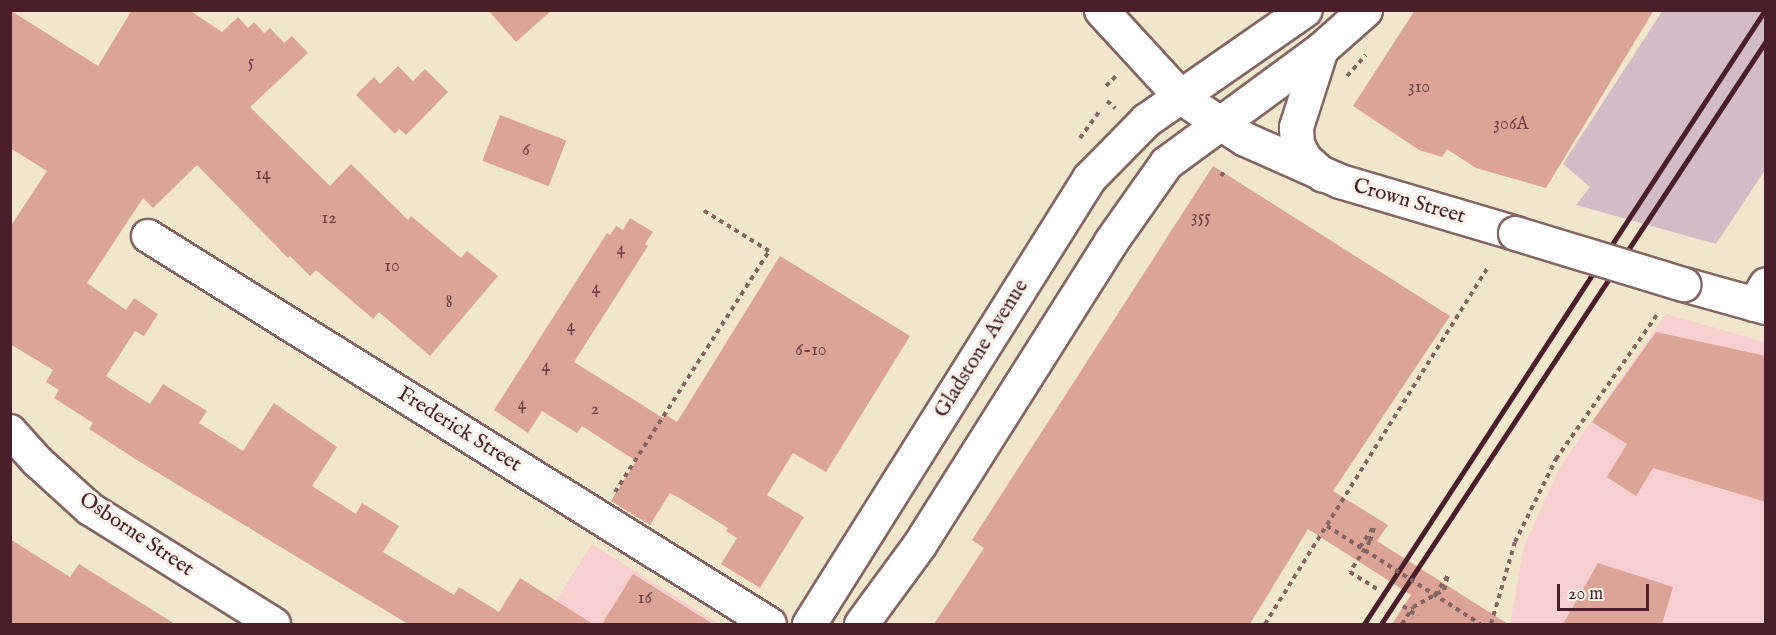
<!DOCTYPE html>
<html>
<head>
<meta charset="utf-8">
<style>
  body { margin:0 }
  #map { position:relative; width:1776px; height:635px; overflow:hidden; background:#f0e6cb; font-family:"IM FELL English",serif }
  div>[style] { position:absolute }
  .built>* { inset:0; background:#f7cfd1 }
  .industrial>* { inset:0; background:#d2bdc6 }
  .building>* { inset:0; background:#dca497; transform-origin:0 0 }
  .path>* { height:4px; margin-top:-2px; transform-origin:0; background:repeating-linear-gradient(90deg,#846563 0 4.5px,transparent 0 9px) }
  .roads { filter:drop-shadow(2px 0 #846563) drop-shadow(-2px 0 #846563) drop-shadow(0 2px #846563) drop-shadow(0 -2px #846563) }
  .street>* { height:32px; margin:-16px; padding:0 16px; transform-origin:16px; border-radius:16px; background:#fff }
  .secondary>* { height:33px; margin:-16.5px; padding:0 16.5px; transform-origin:16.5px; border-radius:16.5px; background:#fff }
  .primary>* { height:33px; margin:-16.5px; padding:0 16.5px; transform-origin:16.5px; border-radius:16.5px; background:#fff }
  .rail>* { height:4.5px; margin:-2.25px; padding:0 2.25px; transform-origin:2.25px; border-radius:2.25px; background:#4a1f2b }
  .path-bridge>* { height:4px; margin-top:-2px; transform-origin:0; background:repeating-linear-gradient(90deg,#846563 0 4.5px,transparent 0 9px) }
  .bridges { filter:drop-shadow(2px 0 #846563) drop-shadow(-2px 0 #846563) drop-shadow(0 2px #846563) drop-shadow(0 -2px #846563) }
  .primary-bridge>* { height:33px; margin:-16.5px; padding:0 16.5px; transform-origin:16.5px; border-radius:16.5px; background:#fff }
  span { translate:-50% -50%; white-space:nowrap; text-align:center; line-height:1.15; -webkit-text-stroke:6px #f7f3e8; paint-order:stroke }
  .number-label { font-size:18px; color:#6e4046 }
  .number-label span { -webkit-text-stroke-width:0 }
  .street-label { font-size:21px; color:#4a1f2b }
  .frame { position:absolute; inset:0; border:12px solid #4a1f2b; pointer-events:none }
  .scale { position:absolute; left:1557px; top:584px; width:92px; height:27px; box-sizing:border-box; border:3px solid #4a1f2b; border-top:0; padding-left:8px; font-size:18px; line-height:21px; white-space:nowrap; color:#4a1f2b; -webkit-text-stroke:4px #f7f3e8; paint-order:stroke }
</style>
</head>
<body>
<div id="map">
  <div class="built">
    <div style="clip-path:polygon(1666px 314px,1765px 342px,1765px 624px,1510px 624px,1524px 546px,1561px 465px)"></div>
    <div style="clip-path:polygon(592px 544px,719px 624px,541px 624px)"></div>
  </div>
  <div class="industrial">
    <div style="clip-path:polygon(1663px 10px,1765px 11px,1765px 170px,1716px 244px,1576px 205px,1590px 187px,1563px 164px)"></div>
  </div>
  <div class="building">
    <div style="clip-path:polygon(10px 10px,98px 66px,132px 10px,189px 10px,222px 32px,238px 17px,248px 28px,254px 22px,264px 33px,270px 28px,284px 43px,292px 36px,308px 53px,250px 107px,330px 186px,351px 164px,408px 220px,411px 216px,461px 258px,467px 251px,498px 276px,430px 356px,379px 312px,373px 319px,316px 270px,310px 276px,290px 256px,288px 258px,197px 165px,153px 208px,143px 198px,87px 283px,126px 310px,134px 298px,158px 314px,144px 336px,135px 331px,106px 376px,150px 404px,163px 384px,207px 411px,199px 423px,243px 451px,274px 403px,337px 447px,312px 486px,356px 514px,362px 503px,399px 526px,383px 552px,454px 595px,459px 587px,499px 612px,520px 578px,593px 624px,408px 624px,140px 462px,89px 429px,93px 423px,54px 398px,59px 390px,46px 382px,53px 370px,10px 344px,10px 227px,47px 171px,10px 148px)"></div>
    <div style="clip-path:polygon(488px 10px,552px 10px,516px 42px)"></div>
    <div style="clip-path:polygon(1415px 10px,1654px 10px,1546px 188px,1476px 168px,1447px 149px,1442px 157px,1419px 150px,1353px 106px)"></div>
    <div style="clip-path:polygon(398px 66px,413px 81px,425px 69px,448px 92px,406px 135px,399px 129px,395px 134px,356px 95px,374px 77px,380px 84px)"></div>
    <div style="left:500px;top:115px;width:71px;height:49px;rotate:21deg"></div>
    <div style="clip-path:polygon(1213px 166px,1450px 316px,1333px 491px,1388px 525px,1377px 541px,1508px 624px,1392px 624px,1411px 595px,1308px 529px,1250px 624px,934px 624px,984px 548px,972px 540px)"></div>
    <div style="clip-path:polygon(630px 218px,653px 232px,645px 244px,648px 246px,574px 362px,663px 418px,665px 414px,677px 422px,780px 256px,910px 336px,826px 472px,793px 453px,767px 495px,804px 517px,760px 588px,721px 564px,737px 538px,726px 531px,728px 528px,681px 499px,670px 493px,650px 525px,611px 501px,636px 461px,582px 426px,577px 433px,542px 411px,528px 433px,494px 410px,607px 233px,610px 235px,616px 226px,623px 230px)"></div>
    <div style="clip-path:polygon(1656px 332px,1766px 356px,1766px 502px,1653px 468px,1636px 496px,1607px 477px,1627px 444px,1592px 422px)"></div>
    <div style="clip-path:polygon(10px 539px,70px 577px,79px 564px,175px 624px,10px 624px)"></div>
    <div style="clip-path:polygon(1598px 563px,1673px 587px,1662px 624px,1563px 624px)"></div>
    <div style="clip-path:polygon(633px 574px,713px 624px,602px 624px)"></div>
  </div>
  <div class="path">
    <div style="left:1347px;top:76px;width:28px;rotate:-48deg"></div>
    <div style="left:1106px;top:86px;width:14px;rotate:-45deg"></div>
    <div style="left:1107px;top:101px;width:11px;rotate:41deg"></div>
    <div style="left:1080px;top:138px;width:32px;rotate:-54deg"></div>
    <div style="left:1221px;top:176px;width:9px;rotate:-54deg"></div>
    <div style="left:615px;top:492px;width:286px;rotate:-57.4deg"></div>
    <div style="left:769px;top:251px;width:78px;rotate:-148.2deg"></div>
    <div style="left:1374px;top:528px;width:14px;rotate:107deg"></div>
    <div style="left:1370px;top:541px;width:37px;rotate:123deg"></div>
    <div style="left:1350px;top:572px;width:32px;rotate:32deg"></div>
    <div style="left:1360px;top:547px;width:23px;rotate:-56deg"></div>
    <div style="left:1403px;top:606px;width:18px;rotate:34deg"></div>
    <div style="left:1265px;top:624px;width:421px;rotate:-58deg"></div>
    <div style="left:1402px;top:624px;width:20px;rotate:-57deg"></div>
    <div style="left:1413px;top:607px;width:35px;rotate:-29deg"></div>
    <div style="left:1444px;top:590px;width:16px;rotate:-75deg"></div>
    <div style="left:1491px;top:624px;width:85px;rotate:-73.7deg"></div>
    <div style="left:1515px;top:542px;width:93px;rotate:-63.7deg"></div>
    <div style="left:1556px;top:459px;width:176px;rotate:-55deg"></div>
  </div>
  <div class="roads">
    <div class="street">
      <div style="left:148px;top:236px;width:733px;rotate:31.96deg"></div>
      <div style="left:10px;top:431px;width:40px;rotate:48deg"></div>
      <div style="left:37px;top:461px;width:72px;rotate:42.2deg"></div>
      <div style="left:90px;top:509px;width:217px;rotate:32deg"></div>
    </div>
    <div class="secondary">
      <div style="left:1321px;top:49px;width:82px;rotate:107.8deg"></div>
      <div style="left:1296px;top:127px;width:17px;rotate:87deg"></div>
      <div style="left:1297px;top:144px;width:16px;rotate:63deg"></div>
      <div style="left:1304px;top:158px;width:25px;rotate:42deg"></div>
      <div style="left:1754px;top:304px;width:23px;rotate:-59deg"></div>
      <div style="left:809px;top:624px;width:527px;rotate:-57.88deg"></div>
      <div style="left:1089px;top:178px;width:81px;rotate:-45.5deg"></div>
      <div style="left:1146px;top:120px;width:193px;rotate:-34.8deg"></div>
      <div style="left:861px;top:624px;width:98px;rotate:-53.7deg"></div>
      <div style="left:919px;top:545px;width:360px;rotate:-57.7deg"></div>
      <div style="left:1111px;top:241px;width:95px;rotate:-54.8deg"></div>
      <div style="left:1166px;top:163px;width:192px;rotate:-36.3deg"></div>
      <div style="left:1321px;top:49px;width:59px;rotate:-41.6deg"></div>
    </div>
    <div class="primary">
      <div style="left:1101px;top:10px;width:120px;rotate:47.4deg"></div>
      <div style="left:1182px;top:98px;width:75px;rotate:33.1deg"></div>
      <div style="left:1245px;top:139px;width:104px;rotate:23.9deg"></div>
      <div style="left:1340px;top:181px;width:183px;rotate:16.5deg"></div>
      <div style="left:1683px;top:284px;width:86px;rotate:15.5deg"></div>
    </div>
  </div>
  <div class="rail">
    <div style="left:1364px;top:624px;width:733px;rotate:-56.85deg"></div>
    <div style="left:1381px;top:624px;width:699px;rotate:-56.56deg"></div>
  </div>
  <div class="path-bridge">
    <div style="left:1327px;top:526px;width:182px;rotate:32.6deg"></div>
    <div style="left:1435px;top:595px;width:24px;rotate:-57deg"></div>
  </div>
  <div class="bridges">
    <div class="primary-bridge">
      <div style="left:1515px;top:233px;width:176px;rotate:16.9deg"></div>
    </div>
  </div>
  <div class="number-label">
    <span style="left:251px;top:63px">5</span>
    <span style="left:1419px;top:88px">310</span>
    <span style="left:1511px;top:125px">306A</span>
    <span style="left:526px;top:151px">6</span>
    <span style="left:263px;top:175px">14</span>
    <span style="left:1201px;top:218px">355</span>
    <span style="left:329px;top:219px">12</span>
    <span style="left:621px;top:250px">4</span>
    <span style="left:392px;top:267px">10</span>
    <span style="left:596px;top:289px">4</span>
    <span style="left:449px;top:303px">8</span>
    <span style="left:571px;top:327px">4</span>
    <span style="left:811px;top:351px">6-10</span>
    <span style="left:546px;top:367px">4</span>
    <span style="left:522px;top:405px">4</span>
    <span style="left:595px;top:410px">2</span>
    <span style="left:645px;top:599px">16</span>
  </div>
  <div class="street-label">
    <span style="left:1409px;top:202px;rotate:16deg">Crown Street</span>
    <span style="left:982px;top:349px;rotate:-58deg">Gladstone Avenue</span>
    <span style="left:459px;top:430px;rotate:32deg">Frederick Street</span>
    <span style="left:136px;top:535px;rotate:34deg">Osborne Street</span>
  </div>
  <div class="frame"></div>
  <div class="scale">20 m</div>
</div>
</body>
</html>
